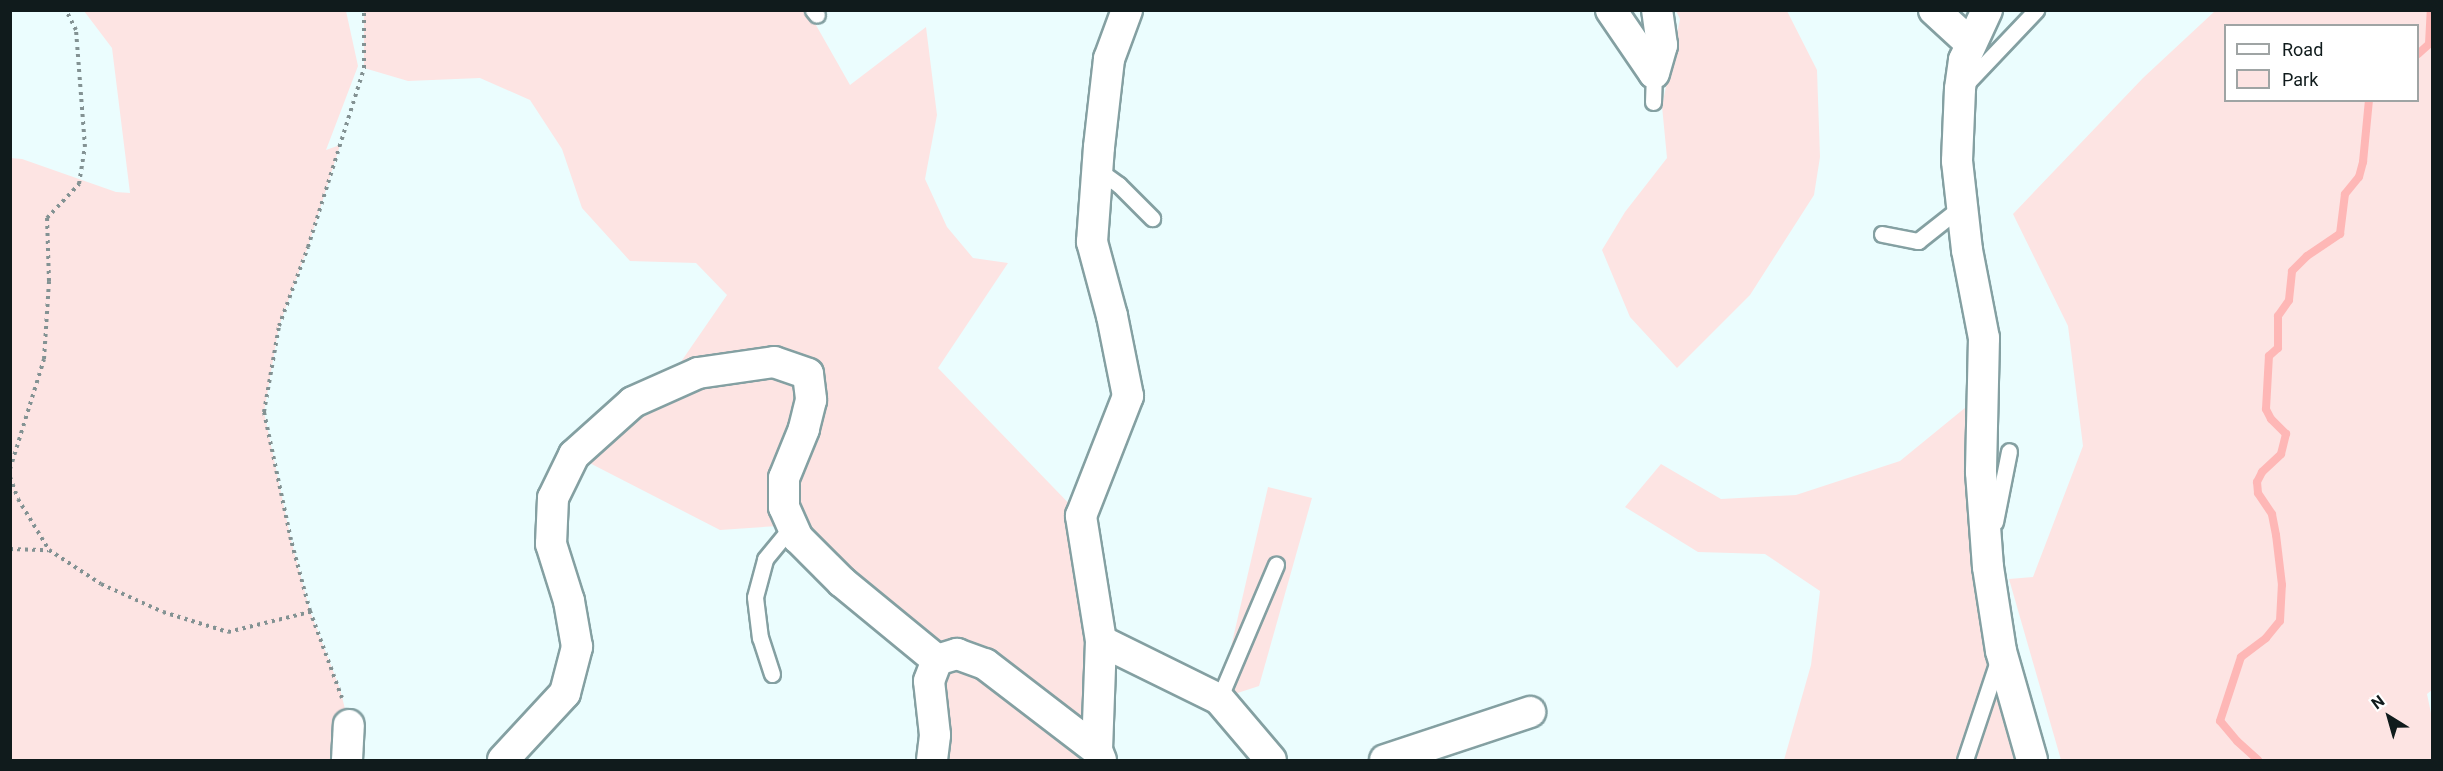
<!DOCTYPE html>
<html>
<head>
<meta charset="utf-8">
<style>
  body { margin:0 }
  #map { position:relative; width:2443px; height:771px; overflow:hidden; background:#ebfdfe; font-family:Roboto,sans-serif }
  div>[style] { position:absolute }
  .green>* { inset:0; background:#fde4e3 }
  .stream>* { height:8px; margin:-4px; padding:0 4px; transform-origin:4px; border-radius:4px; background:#feb7b6 }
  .path>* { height:4px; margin-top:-2px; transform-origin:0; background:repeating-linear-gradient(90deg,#839293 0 3px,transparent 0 7.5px) }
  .roads { filter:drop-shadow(2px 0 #84a0a2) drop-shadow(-2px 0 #84a0a2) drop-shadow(0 2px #84a0a2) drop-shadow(0 -2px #84a0a2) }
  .lane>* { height:15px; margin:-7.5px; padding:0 7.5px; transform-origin:7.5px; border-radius:7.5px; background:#fff }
  .street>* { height:30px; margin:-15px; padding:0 15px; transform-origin:15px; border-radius:15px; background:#fff }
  span { translate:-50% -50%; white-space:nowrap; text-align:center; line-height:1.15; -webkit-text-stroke:6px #fff; paint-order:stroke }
  .frame { position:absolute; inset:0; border:12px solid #101b1c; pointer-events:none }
  .legend { position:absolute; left:2224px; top:24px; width:195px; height:78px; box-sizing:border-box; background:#fff; border:2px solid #9fa4a4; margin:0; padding:8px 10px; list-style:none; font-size:18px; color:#101b1c }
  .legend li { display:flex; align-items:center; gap:12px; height:30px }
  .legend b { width:30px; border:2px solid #9fa4a4 }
  .north { position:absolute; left:2359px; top:687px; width:60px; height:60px; -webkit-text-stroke:4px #fff; paint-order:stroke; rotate:323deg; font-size:16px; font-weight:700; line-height:24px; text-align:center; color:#101b1c }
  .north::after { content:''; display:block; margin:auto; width:21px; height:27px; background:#101b1c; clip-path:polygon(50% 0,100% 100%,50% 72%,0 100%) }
</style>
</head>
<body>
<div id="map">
  <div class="green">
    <div style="clip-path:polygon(84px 11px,346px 11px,358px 66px,326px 150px,340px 145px,308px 247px,279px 326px,264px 412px,291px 540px,310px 611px,340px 689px,349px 725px,347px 760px,11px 760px,10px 158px,22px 159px,116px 192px,130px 193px,112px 48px)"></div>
    <div style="clip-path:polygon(364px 11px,808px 11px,850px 85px,926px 27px,937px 115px,925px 179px,947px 227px,973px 258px,1008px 263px,938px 368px,1081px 516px,1101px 760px,932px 760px,937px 660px,793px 525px,720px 530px,574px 455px,665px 385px,727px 295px,696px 263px,630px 261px,582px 208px,562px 149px,530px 100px,480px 78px,408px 81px,364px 68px)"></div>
    <div style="clip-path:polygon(1676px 11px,1787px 11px,1817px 70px,1820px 157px,1814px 195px,1750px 295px,1677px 368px,1630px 317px,1602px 250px,1625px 212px,1667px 158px,1662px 106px,1680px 19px)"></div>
    <div style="clip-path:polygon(evenodd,2215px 11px,2432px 11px,2432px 690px,2427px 694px,2432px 718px,2432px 760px,2061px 760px,2009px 579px,2033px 577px,2083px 446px,2068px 326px,2013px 214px,2143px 78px,2215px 11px,2226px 26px,2418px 26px,2418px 100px,2226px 100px,2226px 26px)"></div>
    <div style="clip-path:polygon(1982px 394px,1981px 472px,2032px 760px,1784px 760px,1811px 665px,1820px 591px,1765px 554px,1698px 552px,1625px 507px,1661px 464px,1721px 499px,1796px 495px,1900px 461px)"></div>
    <div style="clip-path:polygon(1268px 487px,1312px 498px,1259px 686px,1219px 699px)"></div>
  </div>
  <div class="stream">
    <div style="left:2418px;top:54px;width:15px;rotate:-42deg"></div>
    <div style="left:2429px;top:44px;width:34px;rotate:-87deg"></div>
    <div style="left:2258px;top:760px;width:28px;rotate:-138deg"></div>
    <div style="left:2237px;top:741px;width:26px;rotate:-130deg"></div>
    <div style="left:2220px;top:721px;width:67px;rotate:-71.8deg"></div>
    <div style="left:2241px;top:657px;width:31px;rotate:-37deg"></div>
    <div style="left:2266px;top:638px;width:22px;rotate:-51deg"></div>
    <div style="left:2280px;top:621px;width:36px;rotate:-87deg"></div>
    <div style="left:2282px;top:585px;width:50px;rotate:-96.8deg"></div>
    <div style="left:2276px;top:535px;width:21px;rotate:-101deg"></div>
    <div style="left:2272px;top:514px;width:25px;rotate:-124deg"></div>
    <div style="left:2258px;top:493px;width:11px;rotate:-95deg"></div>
    <div style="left:2257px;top:482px;width:11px;rotate:-63deg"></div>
    <div style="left:2262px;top:472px;width:26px;rotate:-43deg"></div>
    <div style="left:2281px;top:454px;width:21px;rotate:-76deg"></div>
    <div style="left:2286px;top:434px;width:21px;rotate:-135deg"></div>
    <div style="left:2271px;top:419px;width:11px;rotate:-117deg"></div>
    <div style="left:2266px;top:409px;width:53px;rotate:-86.8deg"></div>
    <div style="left:2269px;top:356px;width:12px;rotate:-42deg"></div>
    <div style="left:2278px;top:348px;width:32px;rotate:-90deg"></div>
    <div style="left:2278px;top:316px;width:19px;rotate:-55deg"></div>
    <div style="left:2289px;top:300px;width:29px;rotate:-84deg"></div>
    <div style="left:2292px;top:271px;width:21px;rotate:-45deg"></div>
    <div style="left:2307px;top:256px;width:40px;rotate:-34deg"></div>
    <div style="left:2340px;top:234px;width:40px;rotate:-82.9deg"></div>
    <div style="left:2345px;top:194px;width:22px;rotate:-51deg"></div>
    <div style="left:2359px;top:177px;width:16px;rotate:-75deg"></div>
    <div style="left:2363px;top:162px;width:62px;rotate:-84.5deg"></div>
  </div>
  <div class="path">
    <div style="left:10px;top:469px;width:115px;rotate:-72.8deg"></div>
    <div style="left:44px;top:359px;width:78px;rotate:-86.3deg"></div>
    <div style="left:49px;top:281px;width:63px;rotate:-91.8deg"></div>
    <div style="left:47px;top:218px;width:47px;rotate:-46.7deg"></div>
    <div style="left:79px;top:184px;width:37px;rotate:-81deg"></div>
    <div style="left:85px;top:147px;width:117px;rotate:-94.4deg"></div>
    <div style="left:76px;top:30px;width:22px;rotate:-117deg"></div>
    <div style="left:10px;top:477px;width:23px;rotate:70deg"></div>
    <div style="left:18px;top:499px;width:60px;rotate:58.7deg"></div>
    <div style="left:49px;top:550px;width:62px;rotate:33.2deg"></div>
    <div style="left:101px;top:584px;width:68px;rotate:24.3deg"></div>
    <div style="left:163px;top:612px;width:68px;rotate:17.1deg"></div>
    <div style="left:228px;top:632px;width:84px;rotate:-13.7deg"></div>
    <div style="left:10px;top:549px;width:38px;rotate:2deg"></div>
    <div style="left:342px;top:698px;width:93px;rotate:-110.2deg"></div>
    <div style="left:310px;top:611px;width:73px;rotate:-105deg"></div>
    <div style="left:291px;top:540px;width:131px;rotate:-101.9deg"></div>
    <div style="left:264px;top:412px;width:87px;rotate:-80.1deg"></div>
    <div style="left:279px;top:326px;width:84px;rotate:-69.8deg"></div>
    <div style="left:308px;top:247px;width:188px;rotate:-72.6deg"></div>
    <div style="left:364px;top:68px;width:58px;rotate:-90deg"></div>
  </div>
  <div class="roads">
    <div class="lane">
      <div style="left:813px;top:10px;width:6px;rotate:51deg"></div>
      <div style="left:1964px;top:86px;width:105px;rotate:-46.5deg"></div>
      <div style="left:1653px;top:102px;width:29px;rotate:-88deg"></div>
      <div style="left:1097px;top:169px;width:27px;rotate:36deg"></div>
      <div style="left:1119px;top:185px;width:47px;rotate:45deg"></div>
      <div style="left:1882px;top:234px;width:37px;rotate:11deg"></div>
      <div style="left:1918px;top:241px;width:55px;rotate:-38.3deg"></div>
      <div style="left:1995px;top:522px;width:72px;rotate:-78.8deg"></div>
      <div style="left:772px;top:674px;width:38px;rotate:-108deg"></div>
      <div style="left:760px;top:638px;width:41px;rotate:-97deg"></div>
      <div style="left:755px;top:597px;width:39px;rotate:-75deg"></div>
      <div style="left:765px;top:559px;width:44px;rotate:-50.5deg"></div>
      <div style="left:1219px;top:699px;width:146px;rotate:-67deg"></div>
      <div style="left:1965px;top:760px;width:108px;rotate:-71.6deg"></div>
    </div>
    <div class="street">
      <div style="left:1611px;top:10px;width:76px;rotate:55.7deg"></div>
      <div style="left:1934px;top:10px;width:49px;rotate:42.5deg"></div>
      <div style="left:1987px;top:10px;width:55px;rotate:114.7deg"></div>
      <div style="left:1964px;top:60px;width:29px;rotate:98deg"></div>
      <div style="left:1960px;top:89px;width:72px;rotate:92.4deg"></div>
      <div style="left:1957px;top:161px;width:90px;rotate:83.6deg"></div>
      <div style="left:1967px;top:250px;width:90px;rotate:79.1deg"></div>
      <div style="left:1984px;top:338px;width:134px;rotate:91.3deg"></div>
      <div style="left:1981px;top:472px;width:95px;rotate:85.8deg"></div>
      <div style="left:1988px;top:567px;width:85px;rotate:81.2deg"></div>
      <div style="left:2001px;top:651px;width:113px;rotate:74.1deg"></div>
      <div style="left:1654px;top:73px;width:29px;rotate:-74deg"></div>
      <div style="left:1662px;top:45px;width:35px;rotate:-98deg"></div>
      <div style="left:1101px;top:641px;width:131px;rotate:26.2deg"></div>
      <div style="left:1219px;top:699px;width:80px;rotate:49.6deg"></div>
      <div style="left:937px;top:660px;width:21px;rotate:-17deg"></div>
      <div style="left:957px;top:654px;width:30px;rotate:20deg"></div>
      <div style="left:985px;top:664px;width:141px;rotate:37.5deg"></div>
      <div style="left:347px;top:760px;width:35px;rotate:-87deg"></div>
      <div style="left:503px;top:760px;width:91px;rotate:-47.2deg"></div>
      <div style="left:565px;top:693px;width:48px;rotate:-75.4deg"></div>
      <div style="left:577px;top:647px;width:47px;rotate:-99.9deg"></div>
      <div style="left:569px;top:601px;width:60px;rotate:-107.5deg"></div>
      <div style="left:551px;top:544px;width:46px;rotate:-87.5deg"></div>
      <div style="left:553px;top:498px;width:48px;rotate:-64deg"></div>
      <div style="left:574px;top:455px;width:79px;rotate:-41.9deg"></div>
      <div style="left:633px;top:402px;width:71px;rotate:-24deg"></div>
      <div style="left:698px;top:373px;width:77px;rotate:-8.2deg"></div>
      <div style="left:774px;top:362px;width:36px;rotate:19deg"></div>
      <div style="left:808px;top:374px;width:26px;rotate:83deg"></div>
      <div style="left:811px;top:400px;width:30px;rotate:104deg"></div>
      <div style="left:804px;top:429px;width:53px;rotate:112.2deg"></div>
      <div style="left:784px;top:478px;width:29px;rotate:90deg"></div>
      <div style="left:784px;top:507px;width:34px;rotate:66deg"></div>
      <div style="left:798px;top:538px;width:62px;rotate:45deg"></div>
      <div style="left:842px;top:582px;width:123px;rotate:39.4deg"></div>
      <div style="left:932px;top:760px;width:25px;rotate:-83deg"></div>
      <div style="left:935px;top:735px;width:54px;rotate:-96.3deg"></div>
      <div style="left:929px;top:681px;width:22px;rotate:-69deg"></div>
      <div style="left:1101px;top:760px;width:11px;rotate:-112deg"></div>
      <div style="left:1097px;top:750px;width:109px;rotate:-87.9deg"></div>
      <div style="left:1101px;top:641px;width:127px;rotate:-99.1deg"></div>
      <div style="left:1081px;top:516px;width:129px;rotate:-68.6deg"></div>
      <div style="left:1128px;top:396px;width:82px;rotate:-101.3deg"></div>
      <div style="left:1112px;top:316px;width:77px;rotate:-105.1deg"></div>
      <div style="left:1092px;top:242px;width:95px;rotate:-85.8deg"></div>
      <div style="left:1099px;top:147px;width:89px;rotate:-83.5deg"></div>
      <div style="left:1109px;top:59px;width:52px;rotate:-69.8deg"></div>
      <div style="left:1385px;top:760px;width:153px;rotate:-18.3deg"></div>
    </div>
  </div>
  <div class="frame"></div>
  <ul class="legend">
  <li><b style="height:8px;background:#fff"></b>Road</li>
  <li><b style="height:16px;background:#fde4e3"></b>Park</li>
  </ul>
  <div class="north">N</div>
</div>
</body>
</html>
